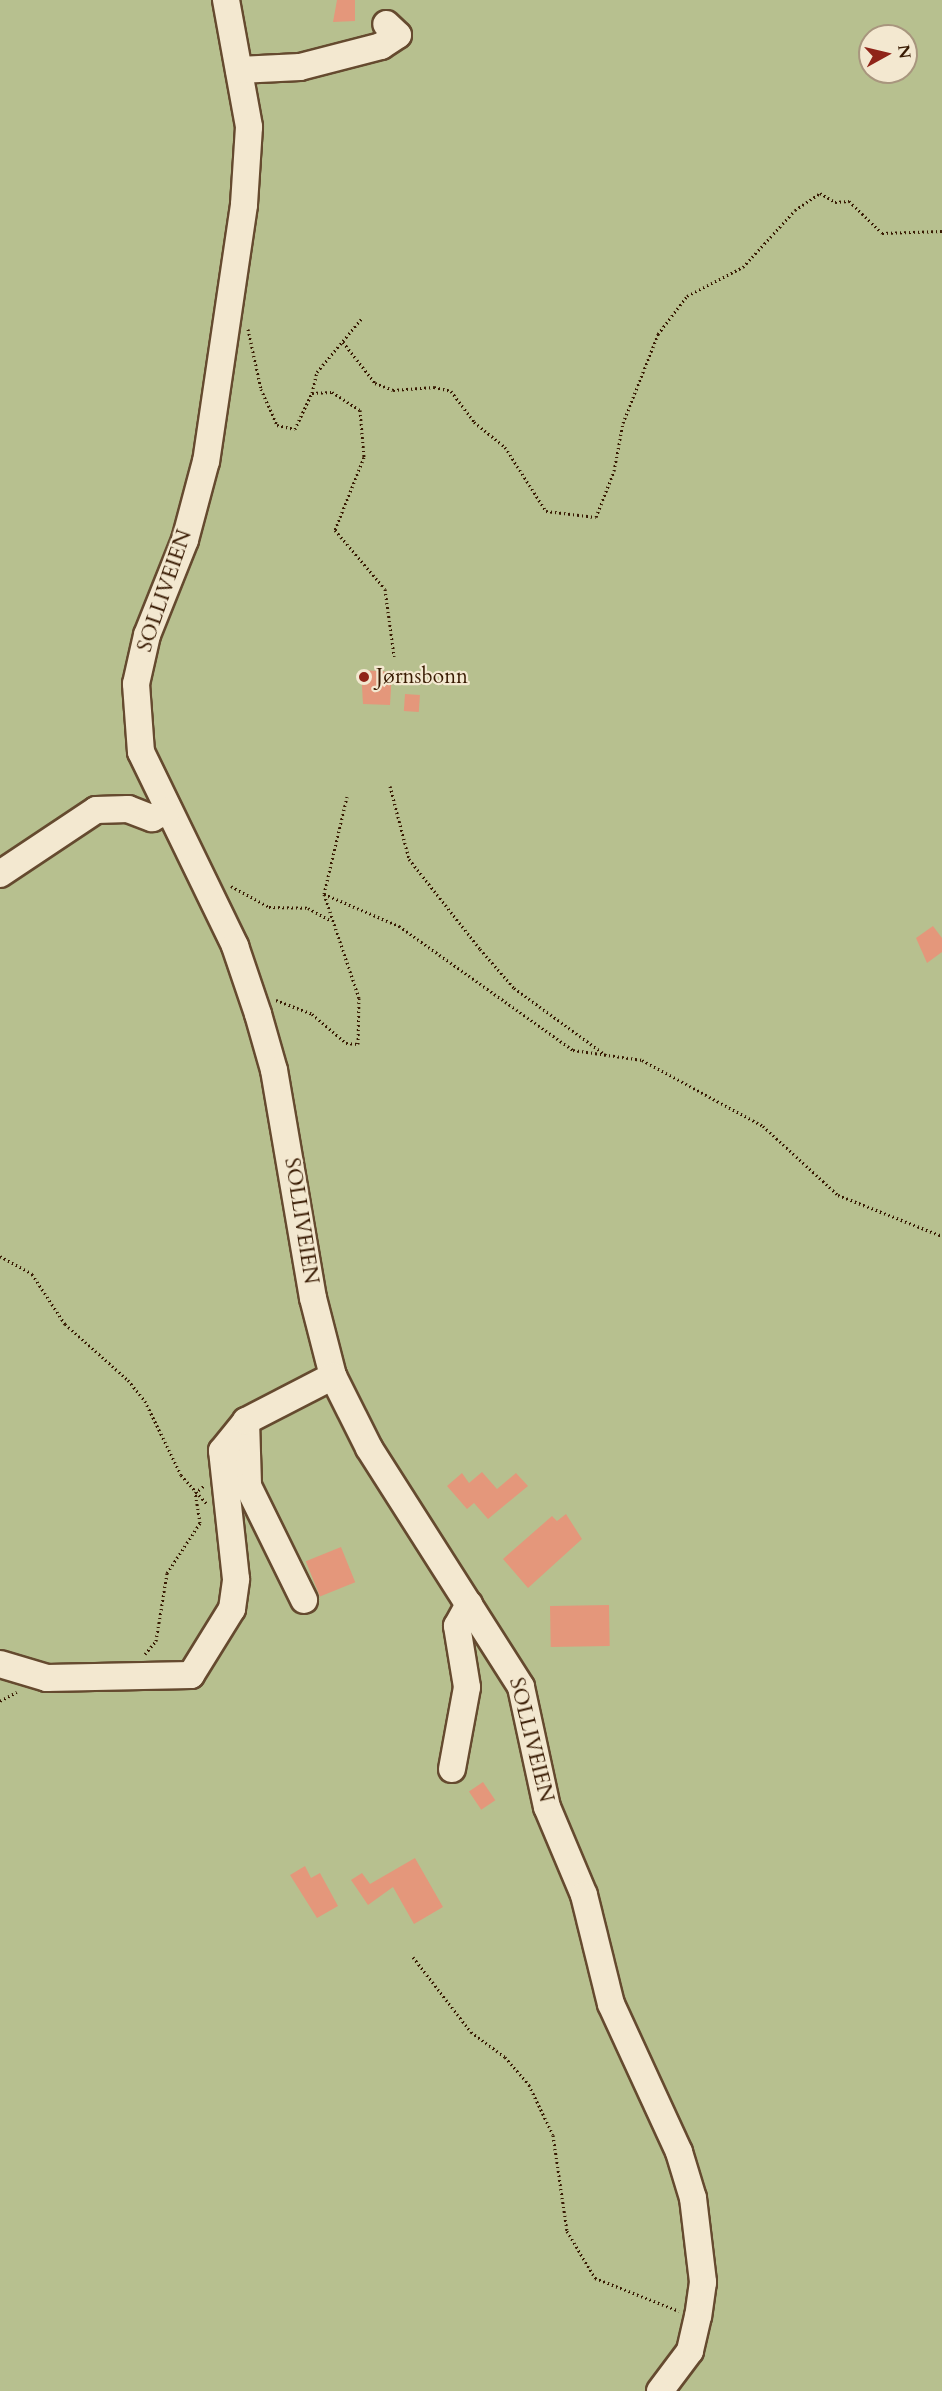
<!DOCTYPE html>
<html>
<head>
<meta charset="utf-8">
<style>
  body { margin:0 }
  #map { position:relative; width:942px; height:2391px; overflow:hidden; background:#eddcb7; font-family:Cardo,serif }
  div>[style] { position:absolute }
  .green>* { inset:0; background:#b7c08f }
  .building>* { inset:0; background:#e4977b; transform-origin:0 0 }
  .path>* { height:3px; margin-top:-1.5px; transform-origin:0; background:repeating-linear-gradient(90deg,#381a02 0 1.5px,transparent 0 4.5px) }
  .roads { filter:drop-shadow(2px 0 #654a2f) drop-shadow(-2px 0 #654a2f) drop-shadow(0 2px #654a2f) drop-shadow(0 -2px #654a2f) }
  .minor>* { height:26px; margin:-13px; padding:0 13px; transform-origin:13px; border-radius:13px; background:#f3e8d0 }
  .dots>* { width:16px; height:16px; translate:-50% -50%; box-sizing:border-box; border:3px solid #f3e8d0; border-radius:50% }
  span { translate:-50% -50%; white-space:nowrap; text-align:center; line-height:1.15; -webkit-text-stroke:4.5px #f3e8d0; paint-order:stroke }
  .street-label { font-size:21px; color:#381a02 }
  .poi-label { font-size:21px; color:#381a02 }
  .left { translate:0 -50%; text-align:left }
  .north { position:absolute; left:858px; top:24px; width:60px; height:60px; box-sizing:border-box; background:#f3e8d0; border:2px solid #a8967e; border-radius:50%; rotate:82deg; font-size:16px; font-weight:700; line-height:24px; text-align:center; color:#381a02 }
  .north::after { content:''; display:block; margin:auto; width:21px; height:27px; background:#8f2418; clip-path:polygon(50% 0,100% 100%,50% 72%,0 100%) }
</style>
</head>
<body>
<div id="map">
  <div class="green">
    <div style="clip-path:polygon(evenodd,0 0,942px 0,942px 2391px,0 2391px,0 0,870px 36px,906px 36px,906px 72px,870px 72px,870px 36px)"></div>
  </div>
  <div class="building">
    <div style="clip-path:polygon(337px 0,355px 0,355px 21px,333px 22px)"></div>
    <div style="clip-path:polygon(361px 670px,392px 672px,390px 705px,363px 704px)"></div>
    <div style="left:405px;top:694px;width:15px;height:17px;rotate:4deg"></div>
    <div style="clip-path:polygon(933px 926px,942px 938px,942px 952px,927px 963px,916px 938px)"></div>
    <div style="clip-path:polygon(482px 1472px,497px 1489px,516px 1473px,528px 1486px,488px 1519px,474px 1503px,467px 1509px,447px 1486px,462px 1473px,469px 1483px)"></div>
    <div style="clip-path:polygon(566px 1514px,582px 1539px,528px 1588px,503px 1559px,552px 1516px,557px 1521px)"></div>
    <div style="left:341px;top:1547px;width:38px;height:38px;rotate:68deg"></div>
    <div style="left:609px;top:1605px;width:41px;height:59px;rotate:89deg"></div>
    <div style="left:483px;top:1782px;width:22px;height:17px;rotate:56deg"></div>
    <div style="clip-path:polygon(415px 1858px,443px 1907px,414px 1924px,393px 1887px,368px 1905px,351px 1880px,362px 1873px,370px 1884px)"></div>
    <div style="clip-path:polygon(305px 1866px,311px 1878px,320px 1873px,338px 1906px,317px 1918px,290px 1875px)"></div>
  </div>
  <div class="path">
    <div style="left:248px;top:329px;width:61px;rotate:77.8deg"></div>
    <div style="left:261px;top:389px;width:39px;rotate:66deg"></div>
    <div style="left:277px;top:425px;width:18px;rotate:13deg"></div>
    <div style="left:295px;top:429px;width:40px;rotate:-65deg"></div>
    <div style="left:312px;top:393px;width:20px;rotate:-3deg"></div>
    <div style="left:332px;top:392px;width:33px;rotate:33deg"></div>
    <div style="left:360px;top:410px;width:47px;rotate:85.1deg"></div>
    <div style="left:364px;top:457px;width:79px;rotate:111.7deg"></div>
    <div style="left:335px;top:530px;width:77px;rotate:49.7deg"></div>
    <div style="left:385px;top:589px;width:68px;rotate:82.3deg"></div>
    <div style="left:343px;top:342px;width:52px;rotate:52deg"></div>
    <div style="left:375px;top:383px;width:19px;rotate:21deg"></div>
    <div style="left:393px;top:390px;width:41px;rotate:-4.2deg"></div>
    <div style="left:434px;top:387px;width:17px;rotate:13deg"></div>
    <div style="left:451px;top:391px;width:39px;rotate:53deg"></div>
    <div style="left:474px;top:422px;width:40px;rotate:39deg"></div>
    <div style="left:505px;top:447px;width:76px;rotate:57.4deg"></div>
    <div style="left:546px;top:511px;width:50px;rotate:6.8deg"></div>
    <div style="left:596px;top:517px;width:49px;rotate:-68.6deg"></div>
    <div style="left:614px;top:471px;width:49px;rotate:-79.4deg"></div>
    <div style="left:623px;top:423px;width:96px;rotate:-68.5deg"></div>
    <div style="left:658px;top:334px;width:48px;rotate:-52.7deg"></div>
    <div style="left:687px;top:296px;width:63px;rotate:-27.4deg"></div>
    <div style="left:743px;top:267px;width:77px;rotate:-47.6deg"></div>
    <div style="left:795px;top:210px;width:30px;rotate:-34deg"></div>
    <div style="left:820px;top:193px;width:17px;rotate:31deg"></div>
    <div style="left:835px;top:202px;width:14px;rotate:-4deg"></div>
    <div style="left:849px;top:201px;width:46px;rotate:44.1deg"></div>
    <div style="left:882px;top:233px;width:60px;rotate:-1.9deg"></div>
    <div style="left:312px;top:393px;width:22px;rotate:-77deg"></div>
    <div style="left:317px;top:372px;width:70px;rotate:-50.2deg"></div>
    <div style="left:390px;top:786px;width:75px;rotate:75.4deg"></div>
    <div style="left:409px;top:859px;width:115px;rotate:51.7deg"></div>
    <div style="left:480px;top:949px;width:52px;rotate:48.9deg"></div>
    <div style="left:514px;top:988px;width:114px;rotate:36.1deg"></div>
    <div style="left:231px;top:886px;width:43px;rotate:28.9deg"></div>
    <div style="left:269px;top:907px;width:39px;rotate:1deg"></div>
    <div style="left:308px;top:908px;width:26px;rotate:29deg"></div>
    <div style="left:324px;top:894px;width:82px;rotate:23.1deg"></div>
    <div style="left:399px;top:926px;width:214px;rotate:35.5deg"></div>
    <div style="left:573px;top:1050px;width:70px;rotate:8.2deg"></div>
    <div style="left:642px;top:1060px;width:138px;rotate:28.6deg"></div>
    <div style="left:763px;top:1126px;width:102px;rotate:42.6deg"></div>
    <div style="left:838px;top:1195px;width:112px;rotate:21.5deg"></div>
    <div style="left:276px;top:1000px;width:39px;rotate:21deg"></div>
    <div style="left:312px;top:1014px;width:45px;rotate:40.5deg"></div>
    <div style="left:346px;top:1043px;width:12px;rotate:5deg"></div>
    <div style="left:358px;top:1044px;width:46px;rotate:-88.8deg"></div>
    <div style="left:359px;top:998px;width:110px;rotate:-108.6deg"></div>
    <div style="left:324px;top:894px;width:100px;rotate:-76.7deg"></div>
    <div style="left:0;top:1256px;width:37px;rotate:29deg"></div>
    <div style="left:32px;top:1274px;width:60px;rotate:56.6deg"></div>
    <div style="left:65px;top:1324px;width:84px;rotate:41.6deg"></div>
    <div style="left:128px;top:1380px;width:27px;rotate:51deg"></div>
    <div style="left:145px;top:1401px;width:82px;rotate:64.1deg"></div>
    <div style="left:181px;top:1475px;width:38px;rotate:48deg"></div>
    <div style="left:195px;top:1493px;width:13px;rotate:-39deg"></div>
    <div style="left:145px;top:1654px;width:17px;rotate:-50deg"></div>
    <div style="left:156px;top:1641px;width:69px;rotate:-80.8deg"></div>
    <div style="left:167px;top:1573px;width:60px;rotate:-56.6deg"></div>
    <div style="left:200px;top:1523px;width:30px;rotate:-99deg"></div>
    <div style="left:0;top:1701px;width:19px;rotate:-28deg"></div>
    <div style="left:413px;top:1957px;width:95px;rotate:52.3deg"></div>
    <div style="left:471px;top:2032px;width:42px;rotate:36.3deg"></div>
    <div style="left:505px;top:2057px;width:37px;rotate:49deg"></div>
    <div style="left:529px;top:2085px;width:55px;rotate:64.4deg"></div>
    <div style="left:553px;top:2135px;width:97px;rotate:81.7deg"></div>
    <div style="left:567px;top:2231px;width:55px;rotate:59.2deg"></div>
    <div style="left:595px;top:2278px;width:90px;rotate:21.4deg"></div>
  </div>
  <div class="roads">
    <div class="minor">
      <div style="left:226px;top:0;width:129px;rotate:79.7deg"></div>
      <div style="left:249px;top:127px;width:78px;rotate:93.7deg"></div>
      <div style="left:244px;top:205px;width:259px;rotate:98.4deg"></div>
      <div style="left:206px;top:461px;width:82px;rotate:104.9deg"></div>
      <div style="left:185px;top:540px;width:102px;rotate:111.8deg"></div>
      <div style="left:147px;top:635px;width:50px;rotate:102.7deg"></div>
      <div style="left:136px;top:684px;width:68px;rotate:85.8deg"></div>
      <div style="left:141px;top:752px;width:216px;rotate:64.1deg"></div>
      <div style="left:235px;top:946px;width:72px;rotate:71.3deg"></div>
      <div style="left:258px;top:1014px;width:58px;rotate:74.1deg"></div>
      <div style="left:274px;top:1070px;width:231px;rotate:80.3deg"></div>
      <div style="left:313px;top:1298px;width:81px;rotate:75.6deg"></div>
      <div style="left:333px;top:1376px;width:80px;rotate:63.4deg"></div>
      <div style="left:369px;top:1448px;width:283px;rotate:57.5deg"></div>
      <div style="left:521px;top:1687px;width:123px;rotate:77.8deg"></div>
      <div style="left:547px;top:1807px;width:95px;rotate:67.2deg"></div>
      <div style="left:584px;top:1895px;width:112px;rotate:76.1deg"></div>
      <div style="left:611px;top:2004px;width:163px;rotate:65.3deg"></div>
      <div style="left:679px;top:2152px;width:48px;rotate:73.1deg"></div>
      <div style="left:693px;top:2198px;width:85px;rotate:83.2deg"></div>
      <div style="left:703px;top:2282px;width:34px;rotate:98deg"></div>
      <div style="left:698px;top:2316px;width:36px;rotate:103deg"></div>
      <div style="left:690px;top:2351px;width:50px;rotate:126.9deg"></div>
      <div style="left:239px;top:70px;width:61px;rotate:-2.8deg"></div>
      <div style="left:300px;top:67px;width:84px;rotate:-14.5deg"></div>
      <div style="left:381px;top:46px;width:20px;rotate:-33deg"></div>
      <div style="left:398px;top:35px;width:16px;rotate:-137deg"></div>
      <div style="left:0;top:874px;width:115px;rotate:-33.7deg"></div>
      <div style="left:96px;top:810px;width:32px;rotate:-2deg"></div>
      <div style="left:128px;top:809px;width:26px;rotate:21deg"></div>
      <div style="left:152px;top:818px;width:17px;rotate:-25deg"></div>
      <div style="left:246px;top:1421px;width:65px;rotate:88.2deg"></div>
      <div style="left:248px;top:1486px;width:127px;rotate:63.8deg"></div>
      <div style="left:0;top:1664px;width:49px;rotate:16.6deg"></div>
      <div style="left:47px;top:1678px;width:144px;rotate:-1.2deg"></div>
      <div style="left:191px;top:1675px;width:78px;rotate:-58.2deg"></div>
      <div style="left:232px;top:1609px;width:30px;rotate:-82deg"></div>
      <div style="left:236px;top:1579px;width:129px;rotate:-96.2deg"></div>
      <div style="left:222px;top:1451px;width:38px;rotate:-51deg"></div>
      <div style="left:246px;top:1421px;width:98px;rotate:-27.3deg"></div>
      <div style="left:452px;top:1769px;width:83px;rotate:-79.6deg"></div>
      <div style="left:467px;top:1687px;width:62px;rotate:-99.3deg"></div>
      <div style="left:457px;top:1626px;width:25px;rotate:-61deg"></div>
    </div>
  </div>
  <div class="dots">
    <div style="left:364px;top:677px;background:#8f2418"></div>
  </div>
  <div class="street-label">
    <span style="left:165px;top:591px;rotate:-71deg">SOLLIVEIEN</span>
    <span style="left:301px;top:1221px;rotate:81deg">SOLLIVEIEN</span>
    <span style="left:531px;top:1740px;rotate:76deg">SOLLIVEIEN</span>
  </div>
  <div class="poi-label">
    <span class="left" style="left:376px;top:677px">Jørnsbonn</span>
  </div>
  <div class="north">N</div>
</div>
</body>
</html>
